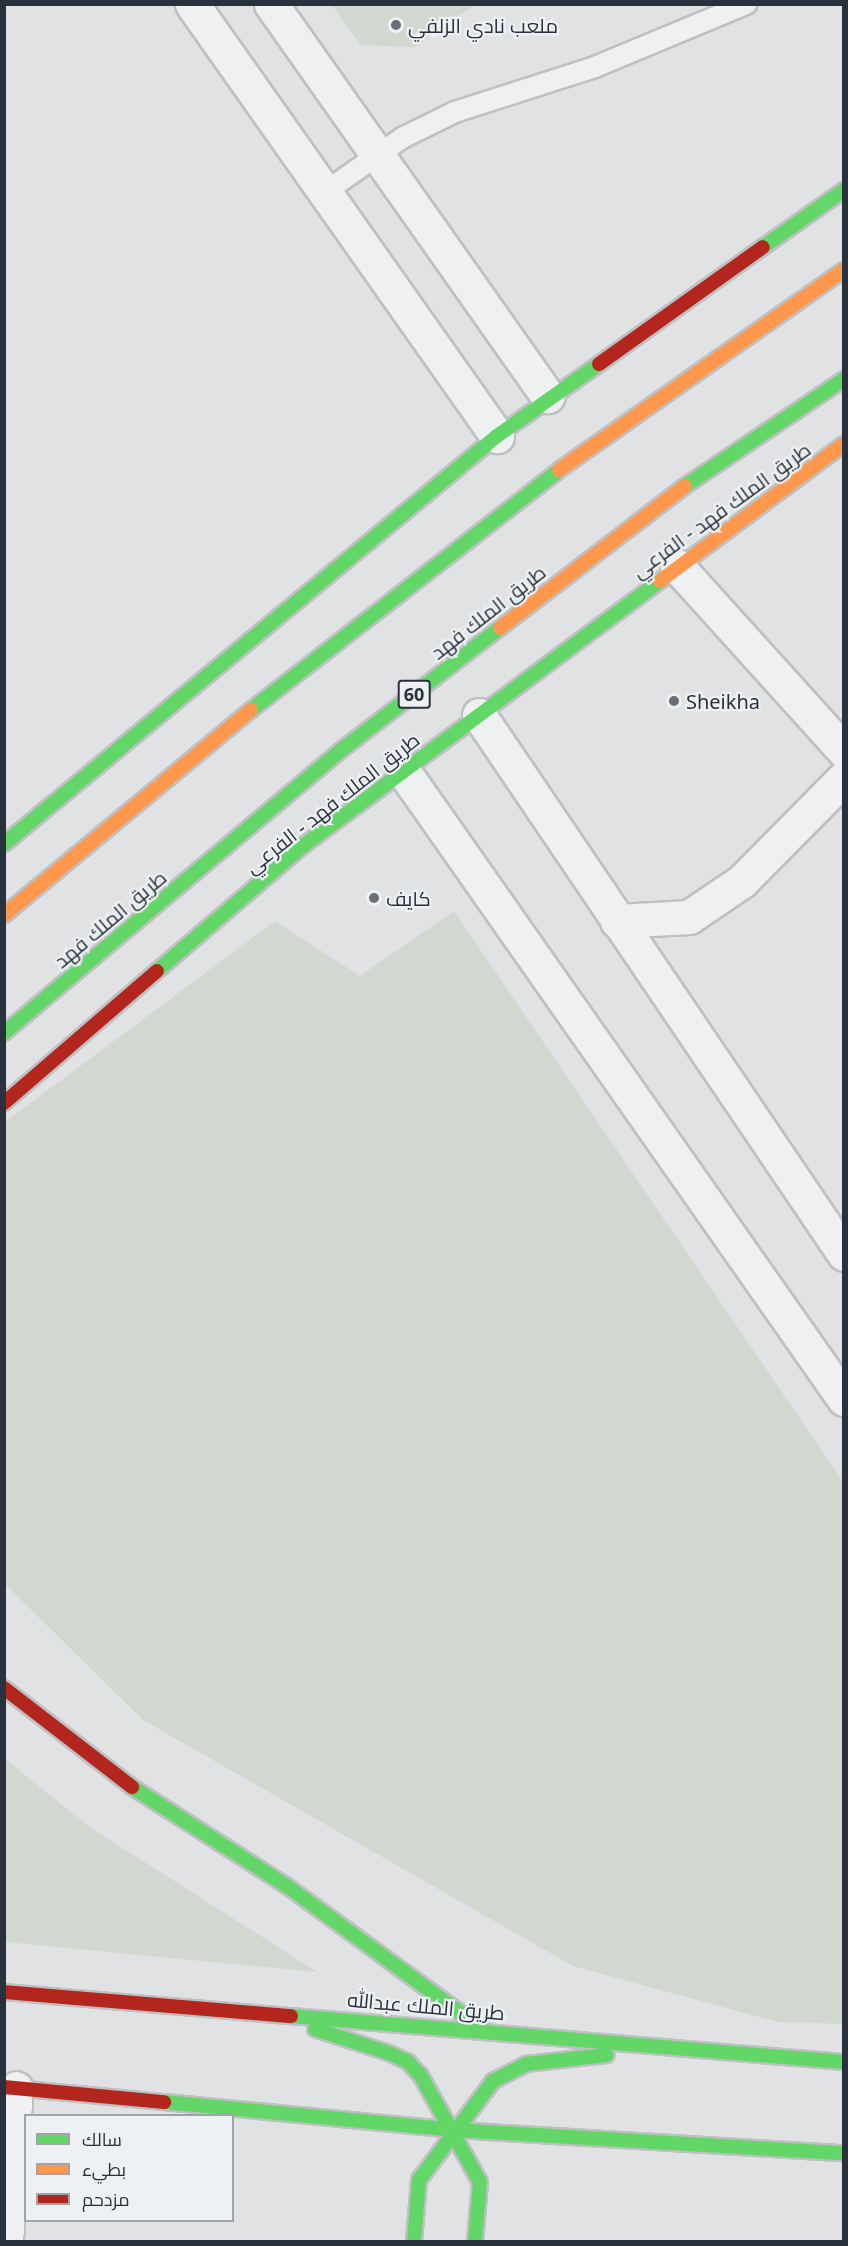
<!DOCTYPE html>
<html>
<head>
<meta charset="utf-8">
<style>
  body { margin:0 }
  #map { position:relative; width:848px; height:2246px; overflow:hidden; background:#e0e2e4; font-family:"Noto Sans",Cairo,sans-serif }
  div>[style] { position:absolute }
  .green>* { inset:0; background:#d1d8d0 }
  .roads { filter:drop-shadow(2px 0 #bec0c2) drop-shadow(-2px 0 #bec0c2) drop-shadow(0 2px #bec0c2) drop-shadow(0 -2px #bec0c2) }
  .lane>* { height:20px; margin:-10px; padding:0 10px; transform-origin:10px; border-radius:10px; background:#eff0f1 }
  .street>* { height:33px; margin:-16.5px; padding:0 16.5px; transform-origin:16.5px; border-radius:16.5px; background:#eff0f1 }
  .fast>* { height:14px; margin:-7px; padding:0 7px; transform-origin:7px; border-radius:7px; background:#63d668 }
  .slow>* { height:14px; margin:-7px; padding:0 7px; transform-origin:7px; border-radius:7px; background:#ff974d }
  .jam>* { height:14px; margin:-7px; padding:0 7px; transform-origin:7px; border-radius:7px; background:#b3261e }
  .dots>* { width:16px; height:16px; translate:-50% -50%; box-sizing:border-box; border:3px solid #edf1f4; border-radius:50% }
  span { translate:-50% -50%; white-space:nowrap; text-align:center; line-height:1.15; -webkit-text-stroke:4.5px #edf1f4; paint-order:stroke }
  .shield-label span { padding:2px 4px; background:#edf1f4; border:2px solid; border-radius:4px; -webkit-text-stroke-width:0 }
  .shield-label { font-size:18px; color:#29313c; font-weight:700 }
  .poi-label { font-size:20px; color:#29313c }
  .left { translate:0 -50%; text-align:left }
  .street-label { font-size:20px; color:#29313c }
  .frame { position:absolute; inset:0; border:6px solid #29313c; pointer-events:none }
  .legend { position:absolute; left:24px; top:2114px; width:210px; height:108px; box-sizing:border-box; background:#edf1f4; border:2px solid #9fa4aa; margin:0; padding:8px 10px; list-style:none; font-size:18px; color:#29313c }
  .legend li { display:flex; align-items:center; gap:12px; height:30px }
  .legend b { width:30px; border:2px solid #9fa4aa }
</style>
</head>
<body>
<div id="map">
  <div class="green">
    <div style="clip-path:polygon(332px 5px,474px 5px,414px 47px,361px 45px)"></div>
    <div style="clip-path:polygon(454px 911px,843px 1482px,843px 2024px,778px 2022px,573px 1966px,143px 1720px,5px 1584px,5px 1122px,275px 921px,360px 976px)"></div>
    <div style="clip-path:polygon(4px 1758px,88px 1826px,317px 1972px,5px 1942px)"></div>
  </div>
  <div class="roads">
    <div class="lane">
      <div style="left:325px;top:192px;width:94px;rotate:-35deg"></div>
      <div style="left:402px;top:138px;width:59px;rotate:-26.1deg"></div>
      <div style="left:455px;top:112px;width:147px;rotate:-17.8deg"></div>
      <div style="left:595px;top:67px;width:164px;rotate:-22.6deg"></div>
    </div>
    <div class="street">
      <div style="left:192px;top:4px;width:529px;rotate:54.78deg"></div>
      <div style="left:271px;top:4px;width:480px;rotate:54.8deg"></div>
      <div style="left:677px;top:566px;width:249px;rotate:47.9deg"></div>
      <div style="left:479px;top:715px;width:651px;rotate:55.89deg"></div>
      <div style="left:404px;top:772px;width:766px;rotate:54.94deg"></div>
      <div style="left:617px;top:921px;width:72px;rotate:-3.2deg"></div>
      <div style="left:689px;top:917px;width:64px;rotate:-34.2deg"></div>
      <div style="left:742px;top:881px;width:145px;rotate:-45.3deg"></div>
      <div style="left:6px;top:2242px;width:154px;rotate:-86.3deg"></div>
    </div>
    <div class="fast">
      <div style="left:763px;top:247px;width:99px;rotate:-35.1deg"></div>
      <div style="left:685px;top:486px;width:192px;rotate:-33.9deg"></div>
      <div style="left:251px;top:710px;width:390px;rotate:-37.9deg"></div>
      <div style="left:4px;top:844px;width:640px;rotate:-39.61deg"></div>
      <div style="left:497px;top:436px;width:125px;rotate:-35.2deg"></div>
      <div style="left:157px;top:971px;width:192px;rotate:-40.6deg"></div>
      <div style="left:303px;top:846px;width:445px;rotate:-36.6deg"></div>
      <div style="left:4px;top:1033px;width:444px;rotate:-40deg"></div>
      <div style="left:344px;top:748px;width:197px;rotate:-37.6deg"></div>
      <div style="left:132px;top:1787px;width:184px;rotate:32.6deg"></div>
      <div style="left:287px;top:1886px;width:244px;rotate:36.2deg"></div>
      <div style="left:291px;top:2016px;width:555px;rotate:4.76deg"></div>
      <div style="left:315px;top:2029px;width:78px;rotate:18deg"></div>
      <div style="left:389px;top:2053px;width:21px;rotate:25deg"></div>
      <div style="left:408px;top:2062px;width:19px;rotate:47deg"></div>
      <div style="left:421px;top:2076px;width:121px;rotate:60.9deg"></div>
      <div style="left:480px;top:2182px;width:60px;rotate:94.8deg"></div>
      <div style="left:164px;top:2102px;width:290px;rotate:5.5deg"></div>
      <div style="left:453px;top:2130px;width:392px;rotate:3.4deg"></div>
      <div style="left:414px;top:2242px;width:62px;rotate:-85.4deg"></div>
      <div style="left:419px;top:2180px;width:124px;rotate:-53.2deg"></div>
      <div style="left:493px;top:2081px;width:37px;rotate:-27deg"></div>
      <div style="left:526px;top:2064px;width:81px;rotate:-6.4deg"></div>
    </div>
    <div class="slow">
      <div style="left:559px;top:470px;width:348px;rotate:-35.1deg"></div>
      <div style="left:660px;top:581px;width:229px;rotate:-36.7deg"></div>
      <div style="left:500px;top:628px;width:233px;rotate:-37.5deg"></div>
      <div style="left:4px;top:915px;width:321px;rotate:-39.7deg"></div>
    </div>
    <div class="jam">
      <div style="left:599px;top:364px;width:201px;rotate:-35.5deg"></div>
      <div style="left:4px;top:1103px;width:202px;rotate:-40.8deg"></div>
      <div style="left:4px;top:1688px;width:162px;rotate:37.7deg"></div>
      <div style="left:4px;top:1992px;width:288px;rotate:4.8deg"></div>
      <div style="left:4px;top:2087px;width:161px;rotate:5.4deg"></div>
    </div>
  </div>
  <div class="dots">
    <div style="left:396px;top:25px;background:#696f77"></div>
    <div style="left:674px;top:701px;background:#696f77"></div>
    <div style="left:374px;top:898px;background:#696f77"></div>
  </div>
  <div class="shield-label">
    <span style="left:414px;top:694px">60</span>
  </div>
  <div class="poi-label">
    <span class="left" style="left:408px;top:25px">ملعب نادي الزلفي</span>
    <span class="left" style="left:686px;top:701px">Sheikha</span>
    <span class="left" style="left:386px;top:898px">كايف</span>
  </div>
  <div class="street-label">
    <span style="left:721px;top:510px;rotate:-36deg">طريق الملك فهد - الفرعي</span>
    <span style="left:488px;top:612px;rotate:-38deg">طريق الملك فهد</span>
    <span style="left:332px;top:803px;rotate:-38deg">طريق الملك فهد - الفرعي</span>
    <span style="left:110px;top:919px;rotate:-40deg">طريق الملك فهد</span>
    <span style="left:426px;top:2006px;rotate:5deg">طريق الملك عبدالله</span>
  </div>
  <div class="frame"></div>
  <ul class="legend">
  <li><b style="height:8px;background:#63d668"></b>سالك</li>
  <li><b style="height:8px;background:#ff974d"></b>بطيء</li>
  <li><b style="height:8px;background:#b3261e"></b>مزدحم</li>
  </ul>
</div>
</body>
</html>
